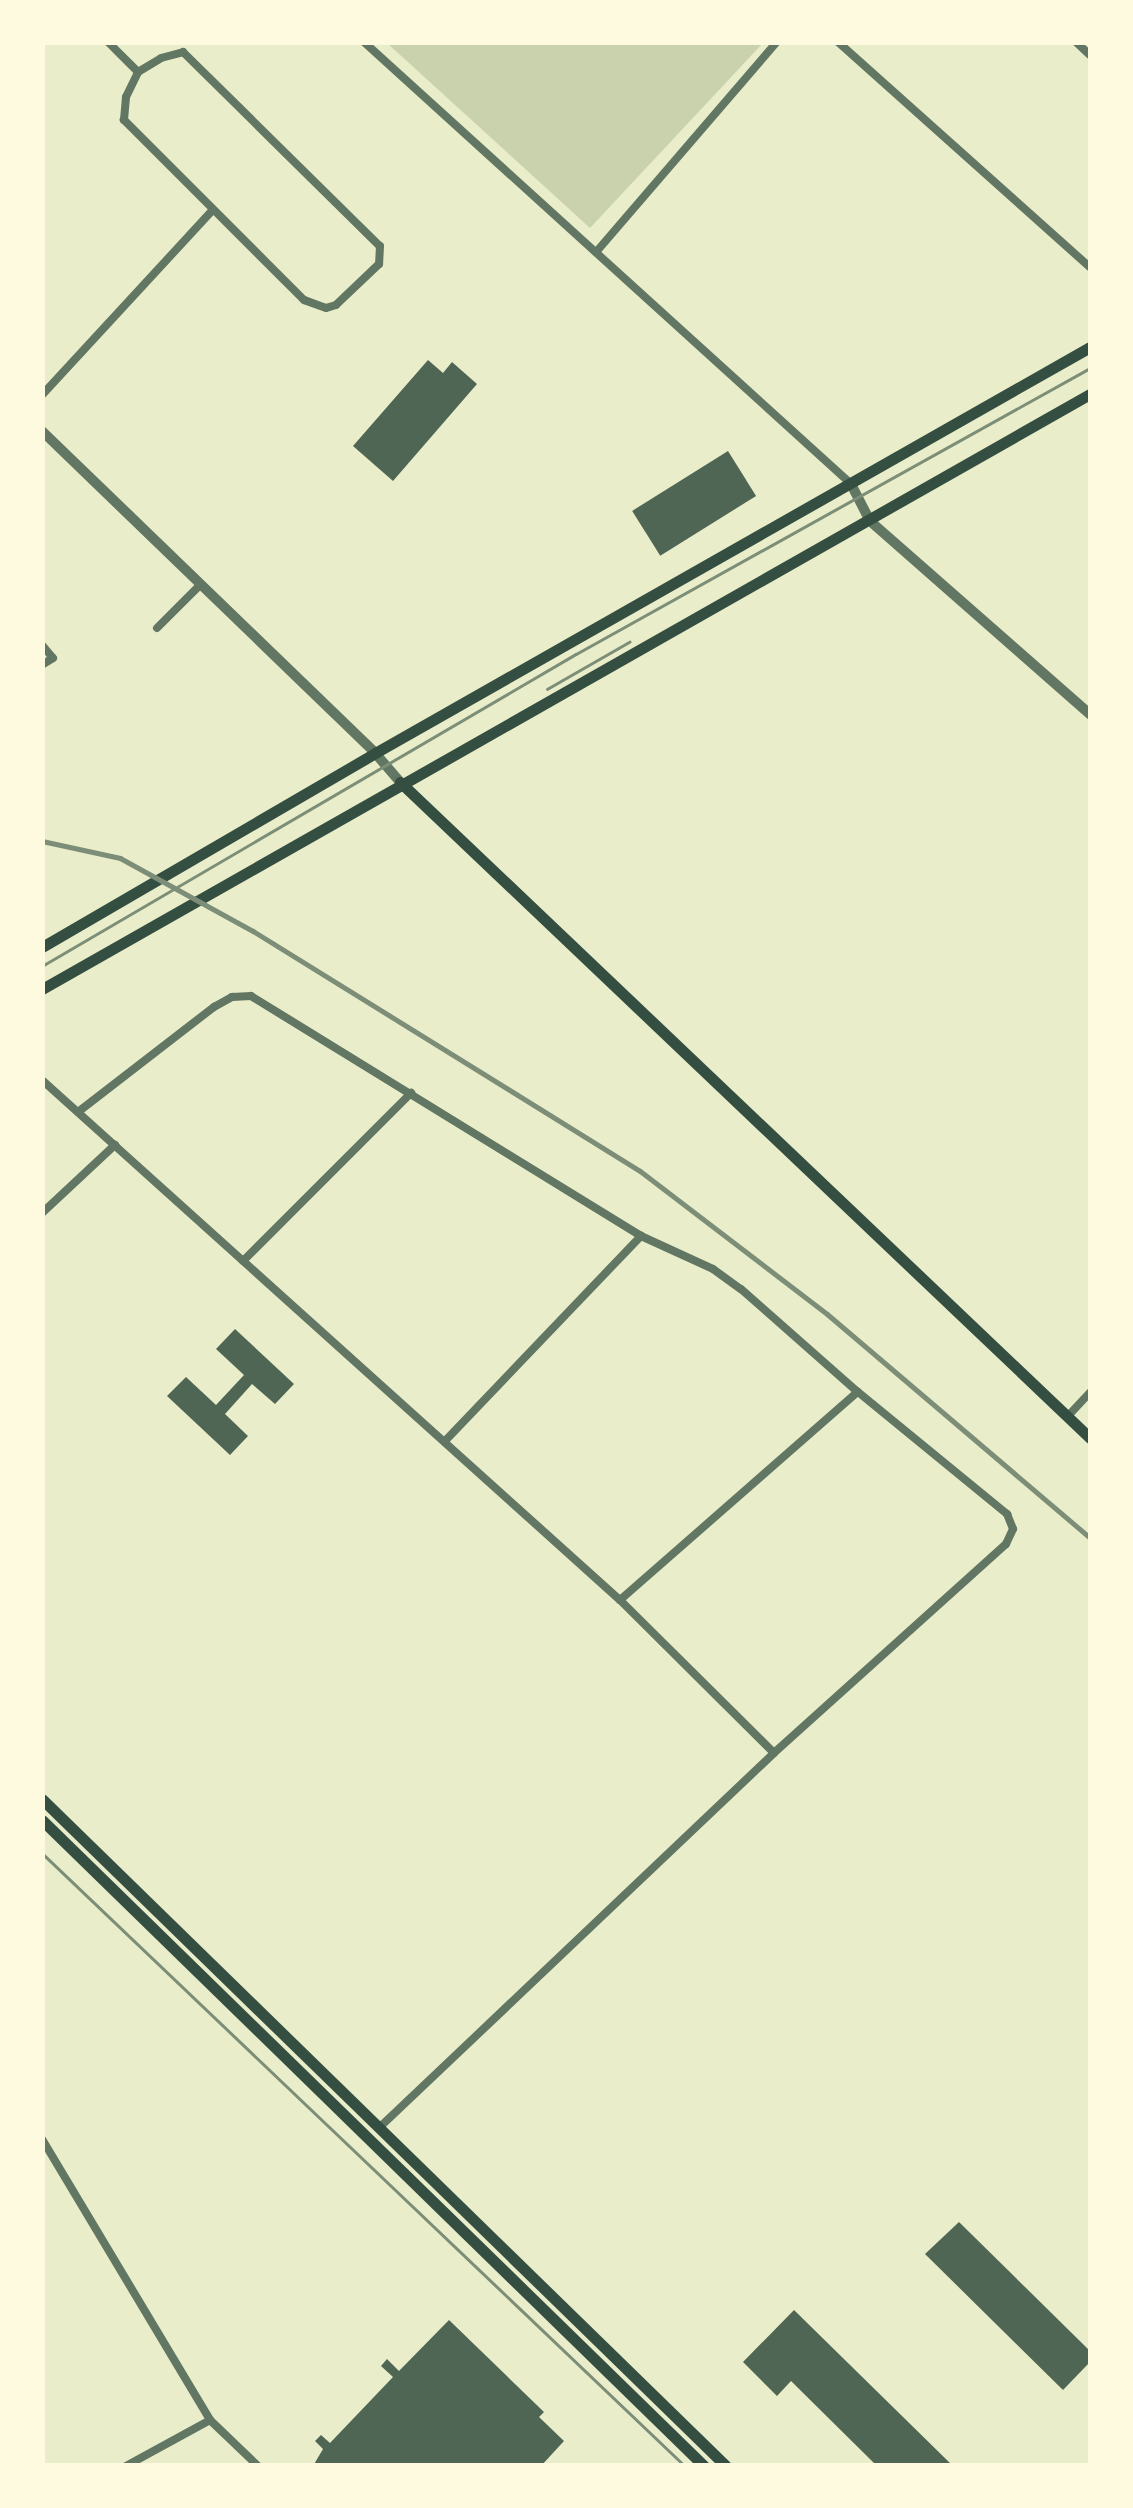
<!DOCTYPE html>
<html>
<head>
<meta charset="utf-8">
<style>
  body { margin:0 }
  #map { position:relative; width:1133px; height:2508px; overflow:hidden; background:#e9edc9; font-family:"DejaVu Sans",sans-serif }
  div>[style] { position:absolute }
  .green>* { inset:0; background:#cad2ad }
  .building>* { inset:0; background:#4f6655; transform-origin:0 0 }
  .minor>* { height:8px; margin:-4px; padding:0 4px; transform-origin:4px; border-radius:4px; background:#617663 }
  .tertiary>* { height:10px; margin:-5px; padding:0 5px; transform-origin:5px; border-radius:5px; background:#617663 }
  .secondary>* { height:11px; margin:-5.5px; padding:0 5.5px; transform-origin:5.5px; border-radius:5.5px; background:#344e41 }
  .tram>* { height:2.5px; margin:-1.25px; padding:0 1.25px; transform-origin:1.25px; border-radius:1.25px; background:#7c8e77 }
  .rail>* { height:5px; margin:-2.5px; padding:0 2.5px; transform-origin:2.5px; border-radius:2.5px; background:#7c8e77 }
  span { translate:-50% -50%; white-space:nowrap; text-align:center; line-height:1.15; -webkit-text-stroke:10px #fefae0; paint-order:stroke }
  .frame { position:absolute; inset:0; border:45px solid #fefae0; pointer-events:none }
</style>
</head>
<body>
<div id="map">
  <div class="green">
    <div style="clip-path:polygon(387px 43px,763px 43px,590px 228px)"></div>
  </div>
  <div class="building">
    <div style="clip-path:polygon(428px 360px,443px 373px,452px 362px,477px 384px,393px 481px,353px 446px)"></div>
    <div style="left:728px;top:451px;width:53px;height:113px;rotate:58deg"></div>
    <div style="clip-path:polygon(235px 1329px,294px 1384px,275px 1404px,252px 1384px,225px 1414px,248px 1436px,230px 1455px,167px 1396px,186px 1377px,216px 1405px,244px 1375px,216px 1349px)"></div>
    <div style="clip-path:polygon(959px 2222px,1090px 2351px,1090px 2362px,1063px 2390px,925px 2254px)"></div>
    <div style="clip-path:polygon(794px 2310px,953px 2466px,877px 2466px,791px 2381px,777px 2396px,743px 2362px)"></div>
    <div style="clip-path:polygon(449px 2320px,544px 2412px,539px 2417px,564px 2441px,541px 2466px,313px 2466px,323px 2449px,315px 2441px,321px 2435px,330px 2443px,393px 2377px,381px 2366px,387px 2359px,399px 2371px)"></div>
  </div>
  <div class="minor">
    <div style="left:108px;top:42px;width:42px;rotate:45deg"></div>
    <div style="left:364px;top:42px;width:656px;rotate:42.22deg"></div>
    <div style="left:838px;top:42px;width:338px;rotate:41.8deg"></div>
    <div style="left:1076px;top:42px;width:19px;rotate:43deg"></div>
    <div style="left:183px;top:52px;width:276px;rotate:44.6deg"></div>
    <div style="left:380px;top:246px;width:18px;rotate:93deg"></div>
    <div style="left:379px;top:264px;width:59px;rotate:136.4deg"></div>
    <div style="left:336px;top:305px;width:10px;rotate:163deg"></div>
    <div style="left:326px;top:308px;width:23px;rotate:-160deg"></div>
    <div style="left:304px;top:300px;width:255px;rotate:-135deg"></div>
    <div style="left:124px;top:120px;width:23px;rotate:-85deg"></div>
    <div style="left:126px;top:97px;width:28px;rotate:-64deg"></div>
    <div style="left:138px;top:72px;width:27px;rotate:-31deg"></div>
    <div style="left:161px;top:58px;width:23px;rotate:-15deg"></div>
    <div style="left:597px;top:251px;width:276px;rotate:-49.3deg"></div>
    <div style="left:42px;top:395px;width:252px;rotate:-47.3deg"></div>
    <div style="left:157px;top:628px;width:61px;rotate:-45deg"></div>
    <div style="left:42px;top:645px;width:17px;rotate:50deg"></div>
    <div style="left:53px;top:658px;width:13px;rotate:148deg"></div>
    <div style="left:42px;top:1080px;width:777px;rotate:41.98deg"></div>
    <div style="left:620px;top:1600px;width:217px;rotate:44.8deg"></div>
    <div style="left:78px;top:1112px;width:172px;rotate:-37.7deg"></div>
    <div style="left:214px;top:1007px;width:21px;rotate:-29deg"></div>
    <div style="left:232px;top:997px;width:19px;rotate:-3deg"></div>
    <div style="left:251px;top:996px;width:458px;rotate:31.6deg"></div>
    <div style="left:641px;top:1236px;width:79px;rotate:24.6deg"></div>
    <div style="left:713px;top:1269px;width:34px;rotate:36deg"></div>
    <div style="left:741px;top:1289px;width:156px;rotate:41.4deg"></div>
    <div style="left:858px;top:1392px;width:193px;rotate:39.3deg"></div>
    <div style="left:1007px;top:1514px;width:16px;rotate:68deg"></div>
    <div style="left:1013px;top:1529px;width:17px;rotate:115deg"></div>
    <div style="left:1006px;top:1544px;width:312px;rotate:138deg"></div>
    <div style="left:774px;top:1753px;width:545px;rotate:136.49deg"></div>
    <div style="left:42px;top:1213px;width:100px;rotate:-43deg"></div>
    <div style="left:243px;top:1261px;width:238px;rotate:-45deg"></div>
    <div style="left:1068px;top:1416px;width:33px;rotate:-47deg"></div>
    <div style="left:445px;top:1441px;width:284px;rotate:-46.3deg"></div>
    <div style="left:620px;top:1600px;width:316px;rotate:-41.2deg"></div>
    <div style="left:42px;top:2139px;width:327px;rotate:59.1deg"></div>
    <div style="left:210px;top:2420px;width:66px;rotate:43.8deg"></div>
    <div style="left:126px;top:2466px;width:96px;rotate:-28.7deg"></div>
  </div>
  <div class="tertiary">
    <div style="left:42px;top:431px;width:463px;rotate:44deg"></div>
    <div style="left:375px;top:753px;width:38px;rotate:49deg"></div>
    <div style="left:851px;top:484px;width:42px;rotate:62.8deg"></div>
    <div style="left:870px;top:521px;width:293px;rotate:41.3deg"></div>
  </div>
  <div class="secondary">
    <div style="left:400px;top:782px;width:952px;rotate:43.55deg"></div>
    <div style="left:42px;top:947px;width:385px;rotate:-30.2deg"></div>
    <div style="left:375px;top:753px;width:822px;rotate:-29.59deg"></div>
    <div style="left:42px;top:989px;width:1205px;rotate:-29.59deg"></div>
    <div style="left:42px;top:1799px;width:955px;rotate:44.28deg"></div>
    <div style="left:42px;top:1820px;width:925px;rotate:44.3deg"></div>
  </div>
  <div class="tram">
    <div style="left:547px;top:689px;width:95px;rotate:-29.8deg"></div>
    <div style="left:42px;top:966px;width:618px;rotate:-30.3deg"></div>
    <div style="left:576px;top:654px;width:588px;rotate:-29.09deg"></div>
    <div style="left:42px;top:1853px;width:888px;rotate:43.63deg"></div>
  </div>
  <div class="rail">
    <div style="left:42px;top:841px;width:80px;rotate:12.3deg"></div>
    <div style="left:120px;top:858px;width:152px;rotate:28.8deg"></div>
    <div style="left:253px;top:931px;width:455px;rotate:31.8deg"></div>
    <div style="left:640px;top:1171px;width:235px;rotate:37.4deg"></div>
    <div style="left:827px;top:1314px;width:345px;rotate:40.4deg"></div>
  </div>
  <div class="frame"></div>
</div>
</body>
</html>
